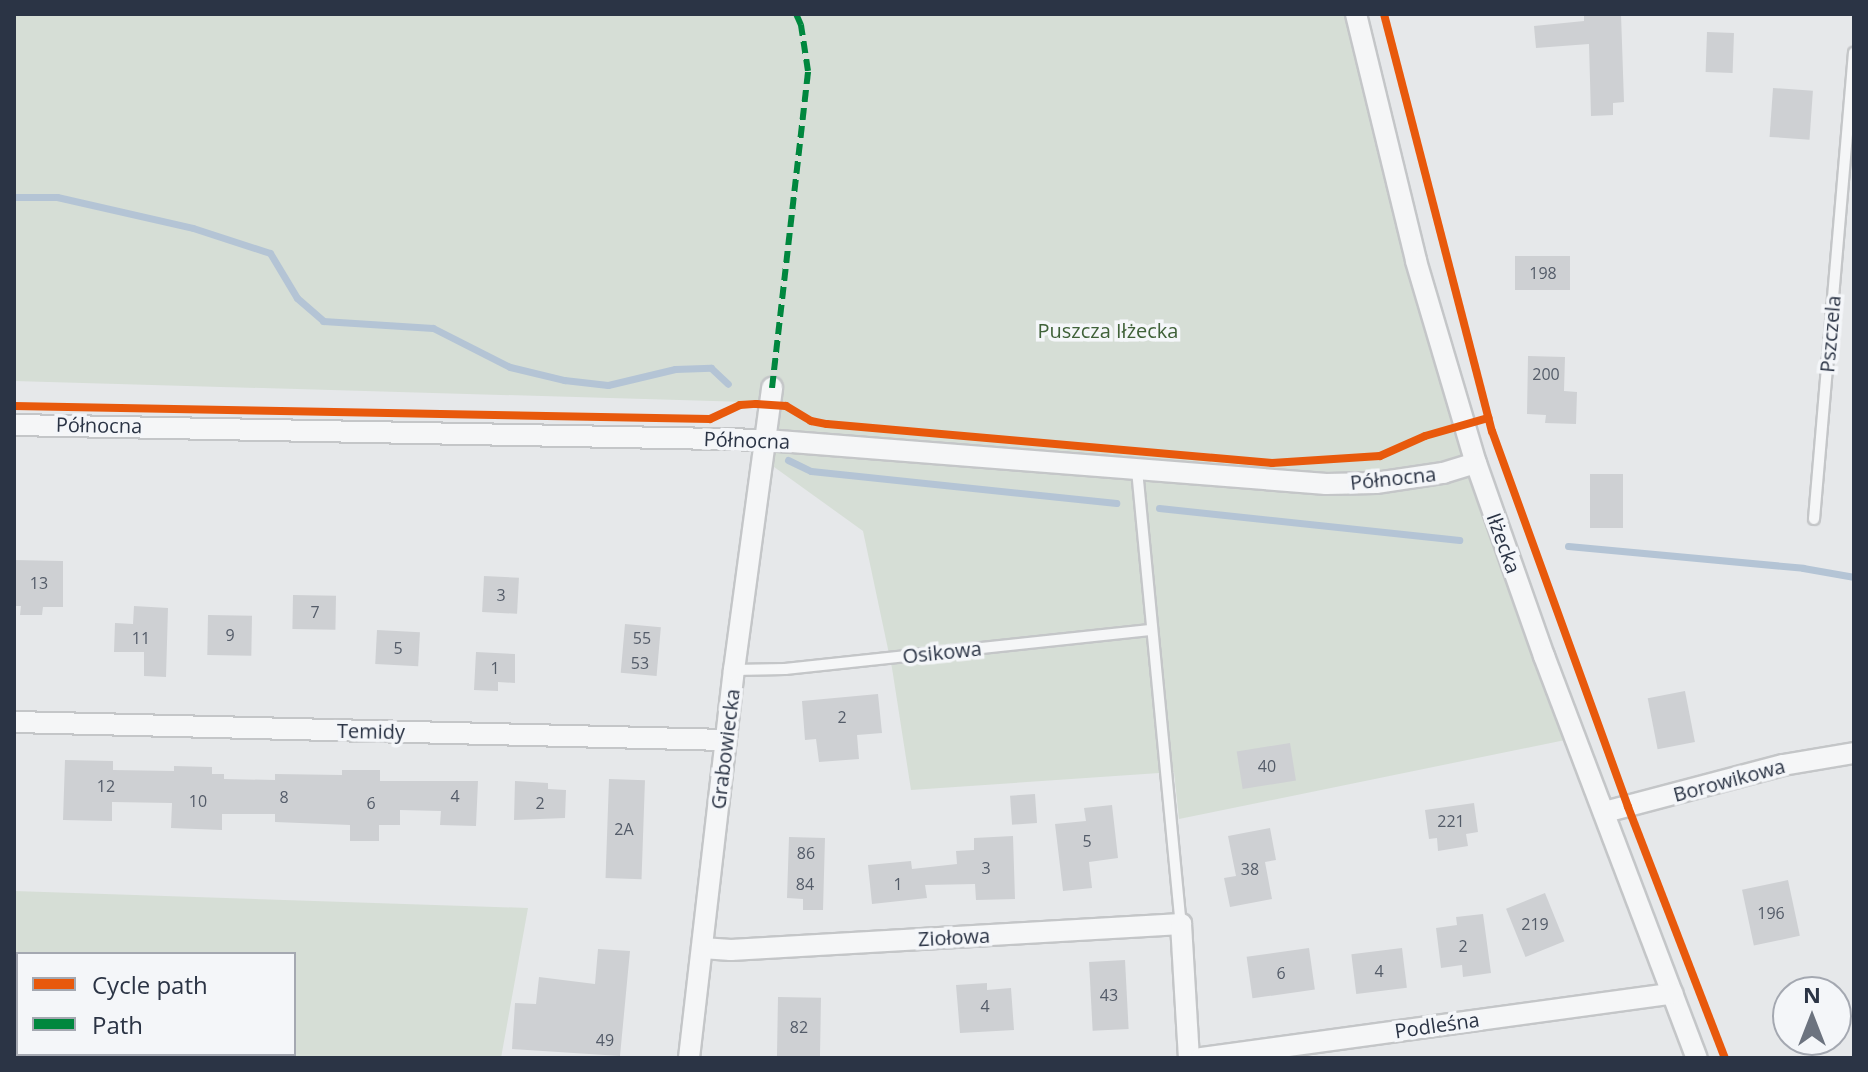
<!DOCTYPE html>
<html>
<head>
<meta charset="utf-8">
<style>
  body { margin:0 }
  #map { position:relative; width:1868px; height:1072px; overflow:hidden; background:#e6e8ea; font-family:"Open Sans",sans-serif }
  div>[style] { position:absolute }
  .green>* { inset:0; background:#d6ded6 }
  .stream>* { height:7px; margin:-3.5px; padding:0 3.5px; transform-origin:3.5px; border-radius:3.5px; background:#b4c4d5 }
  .building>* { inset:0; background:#ced0d3; transform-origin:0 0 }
  .roads { filter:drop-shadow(2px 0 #c4c6c8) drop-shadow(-2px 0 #c4c6c8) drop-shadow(0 2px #c4c6c8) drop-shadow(0 -2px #c4c6c8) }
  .service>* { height:10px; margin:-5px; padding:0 5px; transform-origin:5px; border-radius:5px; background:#f5f6f7 }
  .minor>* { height:20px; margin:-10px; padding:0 10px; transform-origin:10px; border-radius:10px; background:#f5f6f7 }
  .quiet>* { height:6px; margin-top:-3px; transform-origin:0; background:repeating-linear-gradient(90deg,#00873e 0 12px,transparent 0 18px) }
  .cycleway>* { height:8px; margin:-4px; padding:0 4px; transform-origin:4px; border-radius:4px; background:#e8590c }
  span { translate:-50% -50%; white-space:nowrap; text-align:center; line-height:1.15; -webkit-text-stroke:7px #f4f6f9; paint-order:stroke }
  .number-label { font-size:16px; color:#545c69 }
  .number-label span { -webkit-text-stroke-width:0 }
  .park-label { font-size:20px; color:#3f6138 }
  .street-label { font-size:20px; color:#2b3445 }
  .frame { position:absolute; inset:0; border:16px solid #2b3445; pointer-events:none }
  .legend { position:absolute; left:16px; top:952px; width:280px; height:104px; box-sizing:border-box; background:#f4f6f9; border:2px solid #a4a8b1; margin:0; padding:10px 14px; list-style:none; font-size:24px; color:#2b3445 }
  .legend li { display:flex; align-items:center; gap:16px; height:40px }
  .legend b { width:40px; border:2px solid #a4a8b1 }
  .north { position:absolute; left:1772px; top:976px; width:80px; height:80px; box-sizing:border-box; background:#f4f6f9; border:2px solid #a4a8b1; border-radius:50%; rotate:0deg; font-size:22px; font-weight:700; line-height:32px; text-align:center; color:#2b3445 }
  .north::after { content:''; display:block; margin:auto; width:28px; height:36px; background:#6c737f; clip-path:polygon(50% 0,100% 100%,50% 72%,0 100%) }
</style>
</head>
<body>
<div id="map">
  <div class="green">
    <div style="clip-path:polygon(14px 14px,1356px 14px,1416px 261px,1575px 738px,1179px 819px,1174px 772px,911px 790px,892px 668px,863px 531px,763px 459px,784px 403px,14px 381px)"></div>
    <div style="clip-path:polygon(evenodd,14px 891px,528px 908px,501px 1058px,14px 1058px,14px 891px,18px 954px,294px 954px,294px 1054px,18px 1054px,18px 954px)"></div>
  </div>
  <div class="stream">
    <div style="left:14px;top:197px;width:43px"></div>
    <div style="left:57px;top:197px;width:139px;rotate:12.8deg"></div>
    <div style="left:193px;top:228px;width:81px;rotate:18deg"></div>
    <div style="left:270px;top:253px;width:52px;rotate:59deg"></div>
    <div style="left:297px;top:298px;width:35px;rotate:41deg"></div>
    <div style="left:323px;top:321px;width:110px;rotate:3.6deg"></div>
    <div style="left:433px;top:328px;width:86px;rotate:26.9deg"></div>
    <div style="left:510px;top:367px;width:56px;rotate:13.5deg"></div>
    <div style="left:564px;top:380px;width:44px;rotate:6.5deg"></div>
    <div style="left:608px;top:385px;width:69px;rotate:-13.4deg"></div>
    <div style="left:675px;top:369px;width:36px;rotate:-2deg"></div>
    <div style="left:711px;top:368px;width:23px;rotate:43deg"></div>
    <div style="left:788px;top:460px;width:25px;rotate:26deg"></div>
    <div style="left:811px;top:471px;width:307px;rotate:6deg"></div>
    <div style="left:1159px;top:508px;width:302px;rotate:6.1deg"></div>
    <div style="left:1568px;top:546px;width:236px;rotate:5.3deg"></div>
    <div style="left:1803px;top:568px;width:52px;rotate:10deg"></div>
  </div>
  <div class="building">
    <div style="clip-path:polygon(1584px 14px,1621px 14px,1624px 102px,1613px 103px,1613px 115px,1591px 116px,1589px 44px,1536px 48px,1534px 26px,1584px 21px)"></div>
    <div style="left:1707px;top:32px;width:27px;height:40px;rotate:2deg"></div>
    <div style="left:1773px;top:88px;width:40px;height:49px;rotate:4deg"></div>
    <div style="left:1570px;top:256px;width:34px;height:55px;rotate:90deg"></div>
    <div style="clip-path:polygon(1528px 356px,1565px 357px,1564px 391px,1577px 392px,1576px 424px,1545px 423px,1546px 415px,1527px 414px)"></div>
    <div style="left:1590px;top:474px;width:33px;height:54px"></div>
    <div style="clip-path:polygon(14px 560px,63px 561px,63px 607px,43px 607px,42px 615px,20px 615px,21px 606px,14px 606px)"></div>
    <div style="left:484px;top:576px;width:35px;height:36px;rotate:3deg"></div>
    <div style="left:293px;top:595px;width:43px;height:34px;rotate:1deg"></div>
    <div style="clip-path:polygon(134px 606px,168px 608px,166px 677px,144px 676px,144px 652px,114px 652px,115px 623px,133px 624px)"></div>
    <div style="left:208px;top:615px;width:44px;height:40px;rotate:1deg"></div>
    <div style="left:625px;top:624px;width:36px;height:49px;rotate:5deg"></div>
    <div style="left:377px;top:630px;width:43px;height:34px;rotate:3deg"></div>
    <div style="clip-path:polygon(476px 652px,515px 654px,515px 683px,498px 682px,498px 691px,474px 690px)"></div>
    <div style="left:1685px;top:691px;width:52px;height:38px;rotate:79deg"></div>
    <div style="clip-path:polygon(878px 694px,882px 733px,857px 735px,859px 759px,819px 762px,816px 739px,805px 740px,802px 701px)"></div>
    <div style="left:1290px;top:743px;width:38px;height:54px;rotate:81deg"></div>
    <div style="clip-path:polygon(65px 760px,113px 761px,113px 770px,174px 771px,174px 766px,212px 767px,212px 774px,224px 774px,224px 779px,275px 780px,275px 774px,342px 775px,342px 770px,380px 770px,380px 781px,478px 781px,476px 826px,440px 825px,441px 811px,400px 810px,400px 825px,379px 825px,379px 841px,350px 841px,350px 825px,275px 822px,275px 814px,222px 814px,222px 830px,171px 828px,172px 803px,112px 802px,112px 821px,63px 820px)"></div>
    <div style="left:609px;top:779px;width:36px;height:99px;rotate:2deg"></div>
    <div style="clip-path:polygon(515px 781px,548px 783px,548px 789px,566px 790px,565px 818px,514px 820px)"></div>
    <div style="left:1035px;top:794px;width:29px;height:25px;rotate:86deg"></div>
    <div style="clip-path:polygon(1474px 803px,1478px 832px,1466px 834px,1468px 846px,1438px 851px,1437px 838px,1429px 839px,1425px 810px)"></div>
    <div style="clip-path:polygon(1112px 805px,1118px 858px,1089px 862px,1092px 888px,1063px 891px,1055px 824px,1086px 821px,1084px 808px)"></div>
    <div style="clip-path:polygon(1270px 828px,1276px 860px,1265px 862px,1272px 899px,1230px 907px,1224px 878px,1236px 876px,1228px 836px)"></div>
    <div style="clip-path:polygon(1013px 836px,1015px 899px,976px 900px,975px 884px,925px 885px,927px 898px,872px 904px,868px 865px,911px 861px,912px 869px,957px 864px,956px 851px,974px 850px,974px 838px)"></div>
    <div style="clip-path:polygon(789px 837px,825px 838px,823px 910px,803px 910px,803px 899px,787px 898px)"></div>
    <div style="left:1788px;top:880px;width:57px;height:47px;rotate:78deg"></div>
    <div style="left:1545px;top:893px;width:52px;height:42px;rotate:68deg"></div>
    <div style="clip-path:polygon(1483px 914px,1491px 973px,1463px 977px,1462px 965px,1441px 968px,1436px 928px,1457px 925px,1456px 917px)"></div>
    <div style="left:1309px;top:948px;width:42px;height:63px;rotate:82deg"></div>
    <div style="left:1402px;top:948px;width:40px;height:51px;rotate:83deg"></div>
    <div style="clip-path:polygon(598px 949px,630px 951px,620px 1056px,512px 1049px,515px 1003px,536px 1004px,539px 977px,595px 984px)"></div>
    <div style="left:1125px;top:960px;width:69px;height:36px;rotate:87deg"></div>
    <div style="clip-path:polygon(987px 983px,987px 990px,1011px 988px,1014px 1030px,960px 1033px,956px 985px)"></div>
    <div style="left:778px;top:997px;width:43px;height:60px;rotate:1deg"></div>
  </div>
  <div class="roads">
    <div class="service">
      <div style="left:1137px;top:470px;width:456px;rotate:84.5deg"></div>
      <div style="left:1814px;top:519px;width:468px;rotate:-85.1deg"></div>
      <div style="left:734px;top:670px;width:51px;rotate:-1.1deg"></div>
      <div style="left:785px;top:669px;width:367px;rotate:-6.1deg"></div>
    </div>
    <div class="minor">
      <div style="left:1356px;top:14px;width:254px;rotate:76.3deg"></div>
      <div style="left:1416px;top:261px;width:211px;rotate:73.5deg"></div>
      <div style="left:1476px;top:463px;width:205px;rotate:70.6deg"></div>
      <div style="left:1544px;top:656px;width:430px;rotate:69.2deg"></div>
      <div style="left:14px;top:425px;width:752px;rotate:1.14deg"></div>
      <div style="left:766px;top:440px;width:562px;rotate:4.49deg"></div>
      <div style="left:1326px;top:484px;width:50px;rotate:-1.1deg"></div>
      <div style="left:1376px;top:483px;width:68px;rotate:-8.5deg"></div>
      <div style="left:1443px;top:473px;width:34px;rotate:-17deg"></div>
      <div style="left:15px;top:722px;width:711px;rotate:1.45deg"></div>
      <div style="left:1605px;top:812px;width:184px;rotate:-14.8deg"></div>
      <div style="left:1783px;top:765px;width:72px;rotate:-9.6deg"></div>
      <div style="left:702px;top:948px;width:29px;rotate:4deg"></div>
      <div style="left:731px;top:950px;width:451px;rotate:-3.3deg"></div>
      <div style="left:1181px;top:924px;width:134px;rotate:86.6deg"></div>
      <div style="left:689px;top:1058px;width:391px;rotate:-83.4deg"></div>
      <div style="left:734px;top:670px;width:285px;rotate:-82.3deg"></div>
      <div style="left:1201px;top:1058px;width:476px;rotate:-7.8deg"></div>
    </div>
  </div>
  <div class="quiet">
    <div style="left:772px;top:388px;width:319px;rotate:-83.5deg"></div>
    <div style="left:808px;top:71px;width:47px;rotate:-98.7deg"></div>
    <div style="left:801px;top:25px;width:12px;rotate:-114deg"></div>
  </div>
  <div class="cycleway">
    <div style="left:1384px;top:14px;width:431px;rotate:75.5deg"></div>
    <div style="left:1492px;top:431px;width:400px;rotate:70.1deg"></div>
    <div style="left:1628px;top:807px;width:269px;rotate:68.9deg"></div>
    <div style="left:14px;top:406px;width:696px;rotate:1.07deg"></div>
    <div style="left:710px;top:419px;width:33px;rotate:-25deg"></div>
    <div style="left:740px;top:405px;width:16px;rotate:-4deg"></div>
    <div style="left:756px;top:404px;width:30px;rotate:4deg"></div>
    <div style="left:786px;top:406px;width:29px;rotate:31deg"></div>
    <div style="left:811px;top:421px;width:16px;rotate:11deg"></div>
    <div style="left:827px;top:424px;width:447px;rotate:5deg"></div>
    <div style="left:1272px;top:463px;width:108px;rotate:-3.7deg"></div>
    <div style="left:1380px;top:456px;width:49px;rotate:-24deg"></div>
    <div style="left:1425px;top:436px;width:66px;rotate:-15.9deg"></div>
  </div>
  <div class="number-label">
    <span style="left:1543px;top:273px">198</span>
    <span style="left:1546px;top:374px">200</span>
    <span style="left:39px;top:583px">13</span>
    <span style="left:501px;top:595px">3</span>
    <span style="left:315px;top:612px">7</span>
    <span style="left:230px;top:635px">9</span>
    <span style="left:141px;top:638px">11</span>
    <span style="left:642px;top:638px">55</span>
    <span style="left:398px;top:648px">5</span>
    <span style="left:640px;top:663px">53</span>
    <span style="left:495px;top:668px">1</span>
    <span style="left:842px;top:717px">2</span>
    <span style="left:1267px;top:766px">40</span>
    <span style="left:106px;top:786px">12</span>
    <span style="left:455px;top:796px">4</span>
    <span style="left:284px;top:797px">8</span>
    <span style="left:198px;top:801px">10</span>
    <span style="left:371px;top:803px">6</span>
    <span style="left:540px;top:803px">2</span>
    <span style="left:1451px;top:821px">221</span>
    <span style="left:624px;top:829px">2A</span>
    <span style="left:1087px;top:841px">5</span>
    <span style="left:806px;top:853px">86</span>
    <span style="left:986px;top:868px">3</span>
    <span style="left:1250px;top:869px">38</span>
    <span style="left:805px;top:884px">84</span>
    <span style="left:898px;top:884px">1</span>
    <span style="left:1771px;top:913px">196</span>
    <span style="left:1535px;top:924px">219</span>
    <span style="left:1463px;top:946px">2</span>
    <span style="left:1379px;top:971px">4</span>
    <span style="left:1281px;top:973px">6</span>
    <span style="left:1109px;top:995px">43</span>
    <span style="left:985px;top:1006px">4</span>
    <span style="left:799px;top:1027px">82</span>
    <span style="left:605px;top:1040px">49</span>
  </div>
  <div class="park-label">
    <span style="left:1108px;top:330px">Puszcza Iłżecka</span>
  </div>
  <div class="street-label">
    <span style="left:1830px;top:334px;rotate:-85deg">Pszczela</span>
    <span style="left:99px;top:425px;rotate:1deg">Północna</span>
    <span style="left:747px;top:440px;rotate:2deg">Północna</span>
    <span style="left:1393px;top:478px;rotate:-6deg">Północna</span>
    <span style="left:1504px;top:543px;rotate:70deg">Iłżecka</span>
    <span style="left:942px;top:652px;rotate:-6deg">Osikowa</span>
    <span style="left:371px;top:731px;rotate:1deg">Temidy</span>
    <span style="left:725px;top:749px;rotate:-83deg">Grabowiecka</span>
    <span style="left:1729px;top:780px;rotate:-15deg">Borowikowa</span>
    <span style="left:954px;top:937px;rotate:-3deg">Ziołowa</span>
    <span style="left:1437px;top:1025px;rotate:-8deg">Podleśna</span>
  </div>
  <div class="frame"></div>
  <ul class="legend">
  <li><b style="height:10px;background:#e8590c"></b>Cycle path</li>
  <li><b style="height:10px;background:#00873e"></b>Path</li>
  </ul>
  <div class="north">N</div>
</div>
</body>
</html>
